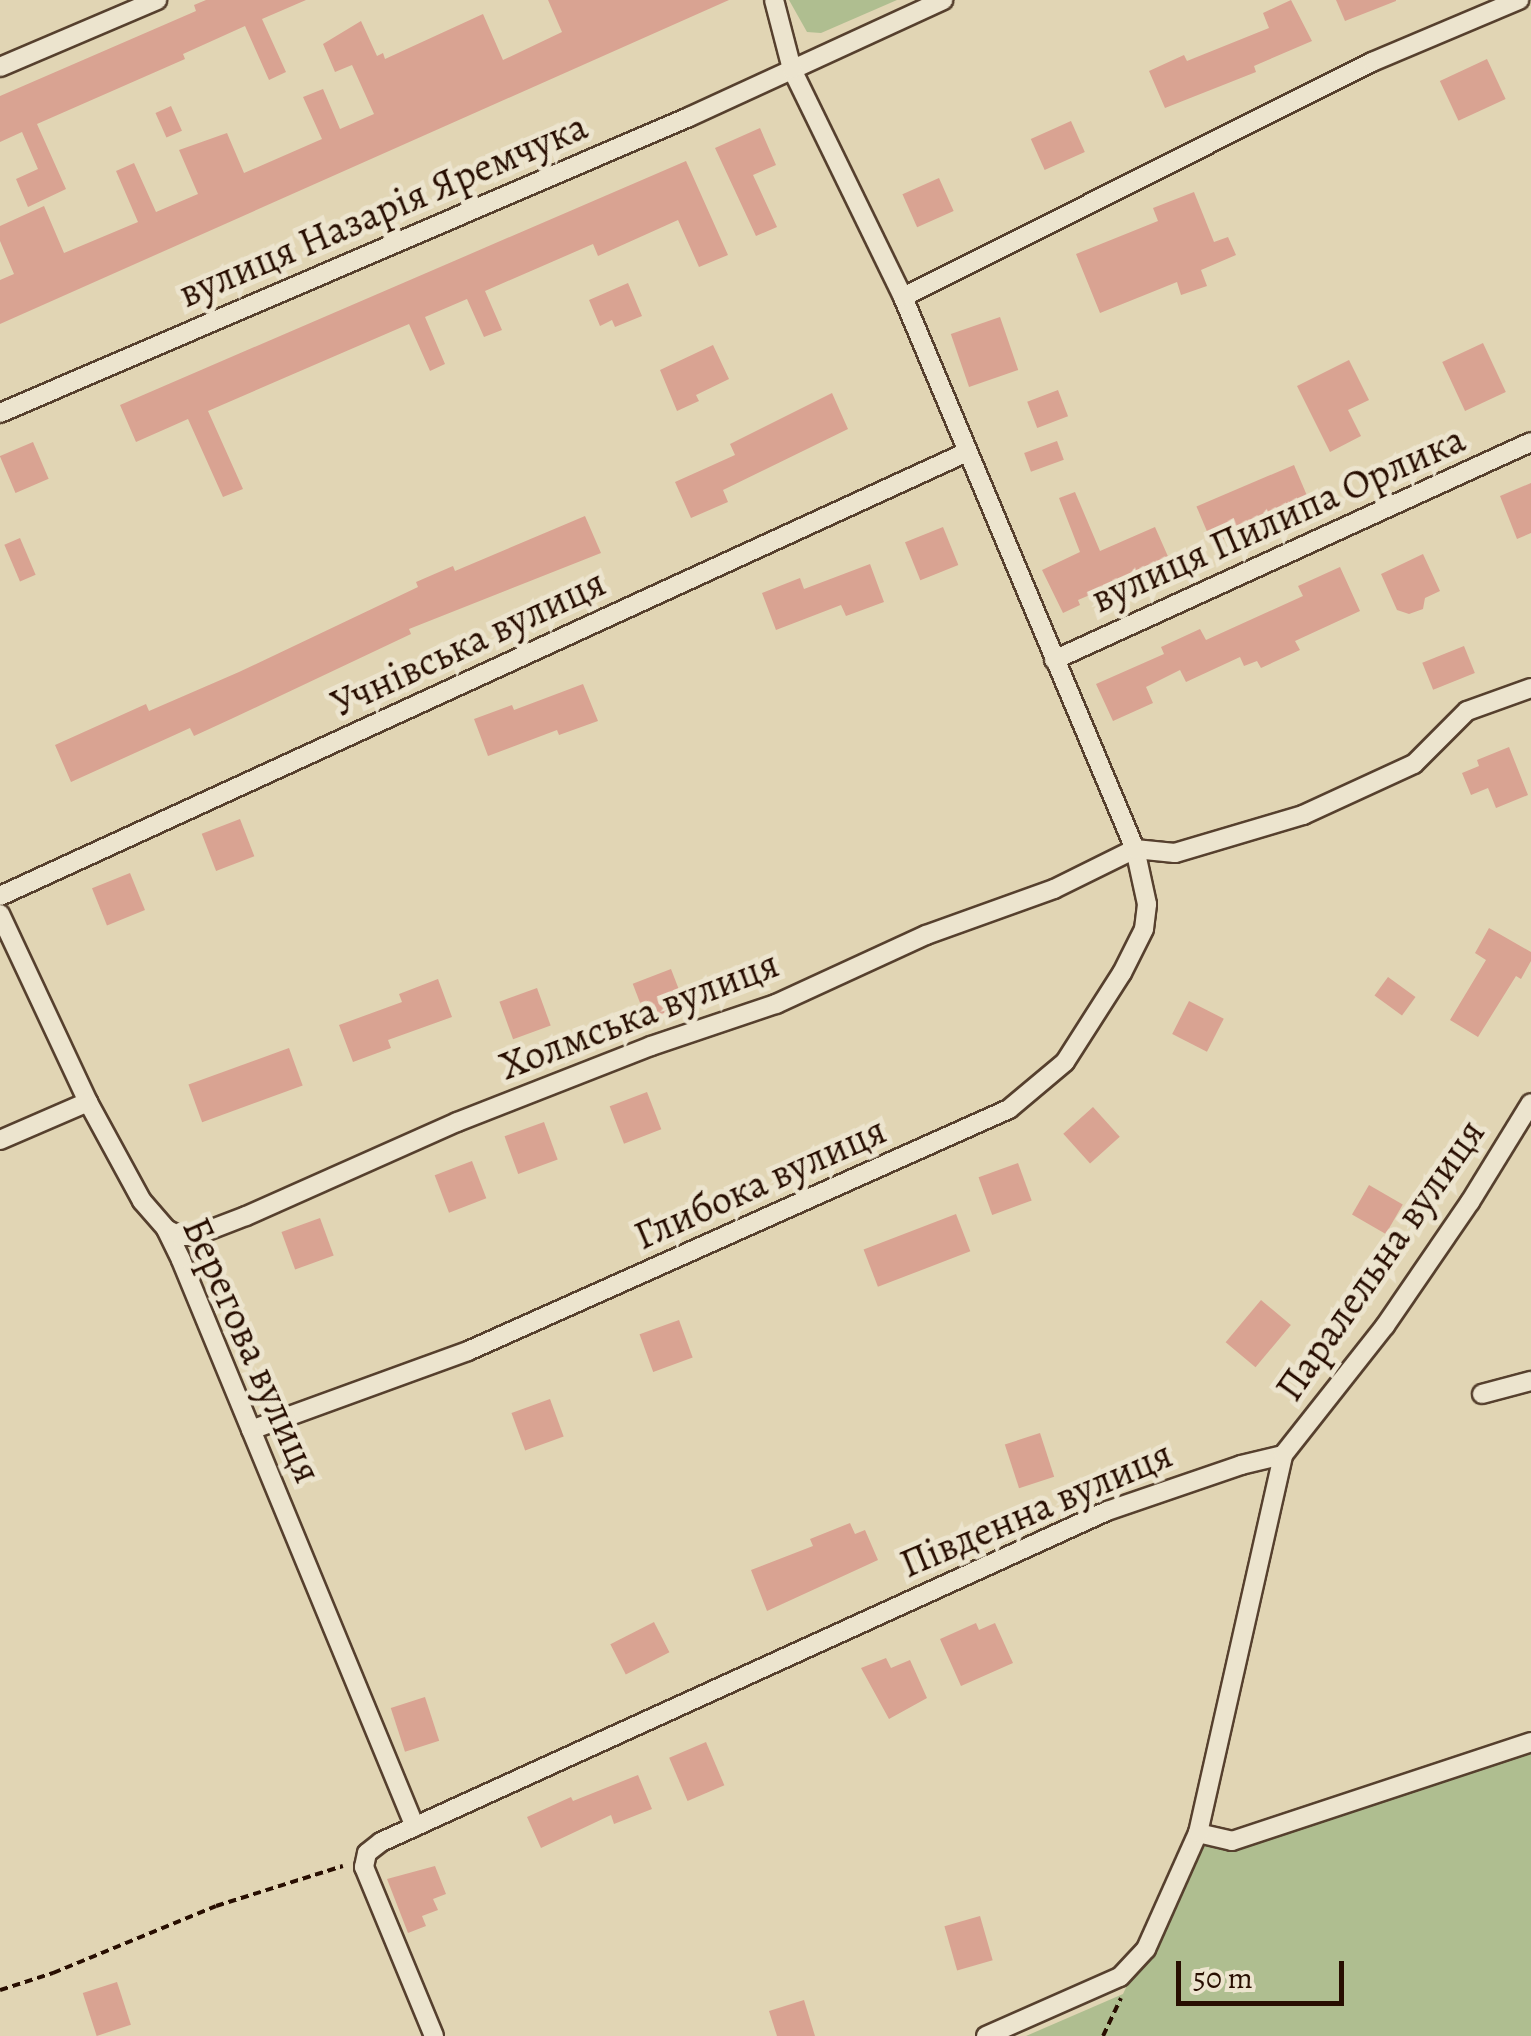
<!DOCTYPE html>
<html>
<head>
<meta charset="utf-8">
<style>
  body { margin:0 }
  #map { position:relative; width:1531px; height:2036px; overflow:hidden; background:#e1d5b4; font-family:Alegreya,serif }
  div>[style] { position:absolute }
  .green>* { inset:0; background:#afbe90 }
  .building>* { inset:0; background:#d9a392; transform-origin:0 0 }
  .path>* { height:4px; margin-top:-2px; transform-origin:0; background:repeating-linear-gradient(90deg,#280e01 0 8px,transparent 0 13px) }
  .roads { filter:drop-shadow(2px 0 #56402e) drop-shadow(-2px 0 #56402e) drop-shadow(0 2px #56402e) drop-shadow(0 -2px #56402e) }
  .minor>* { height:18px; margin:-9px; padding:0 9px; transform-origin:9px; border-radius:9px; background:#ece4ce }
  span { translate:-50% -50%; white-space:nowrap; text-align:center; line-height:1.15; -webkit-text-stroke:10px #ece4ce; paint-order:stroke }
  .street-label { font-size:40px; color:#280e01 }
  .scale { position:absolute; left:1176px; top:1961px; width:168px; height:45px; box-sizing:border-box; border:5px solid #280e01; border-top:0; padding-left:12px; font-size:30px; line-height:35px; white-space:nowrap; color:#280e01; -webkit-text-stroke:8px #ece4ce; paint-order:stroke }
</style>
</head>
<body>
<div id="map">
  <div class="green">
    <div style="clip-path:polygon(789px 0,897px 0,821px 33px,807px 32px)"></div>
    <div style="clip-path:polygon(1531px 1742px,1531px 2036px,1026px 2036px,1123px 1994px,1198px 1833px,1232px 1841px)"></div>
  </div>
  <div class="building">
    <div style="clip-path:polygon(206px 0,306px 0,262px 19px,286px 72px,269px 80px,245px 26px,183px 54px,185px 59px,37px 124px,66px 189px,28px 207px,16px 179px,38px 169px,22px 132px,0 142px,0 96px,196px 11px,194px 5px)"></div>
    <div style="clip-path:polygon(548px 0,729px 0,0 324px,0 280px,14px 274px,0 241px,0 226px,44px 206px,64px 253px,138px 222px,116px 171px,134px 163px,156px 212px,198px 194px,179px 150px,227px 133px,244px 173px,322px 139px,303px 97px,323px 89px,340px 129px,374px 114px,352px 65px,335px 72px,323px 44px,361px 21px,377px 56px,383px 53px,385px 59px,483px 14px,503px 60px,562px 32px)"></div>
    <div style="clip-path:polygon(1291px 0,1312px 41px,1254px 66px,1256px 72px,1165px 108px,1149px 71px,1184px 55px,1187px 61px,1269px 28px,1263px 13px)"></div>
    <div style="clip-path:polygon(1336px 0,1396px 0,1396px 1px,1345px 21px)"></div>
    <div style="left:1487px;top:59px;width:44px;height:52px;rotate:65deg"></div>
    <div style="left:171px;top:106px;width:27px;height:17px;rotate:66deg"></div>
    <div style="left:1071px;top:121px;width:34px;height:44px;rotate:66deg"></div>
    <div style="clip-path:polygon(760px 128px,776px 165px,753px 175px,777px 227px,756px 236px,715px 148px)"></div>
    <div style="clip-path:polygon(686px 161px,728px 255px,699px 267px,678px 220px,598px 256px,593px 244px,485px 291px,502px 330px,484px 337px,467px 299px,425px 317px,445px 364px,430px 371px,409px 324px,208px 411px,243px 489px,223px 497px,188px 419px,136px 442px,120px 405px)"></div>
    <div style="left:939px;top:178px;width:36px;height:40px;rotate:66deg"></div>
    <div style="clip-path:polygon(1194px 192px,1214px 242px,1228px 237px,1236px 255px,1201px 270px,1207px 286px,1181px 295px,1177px 282px,1100px 313px,1076px 254px,1158px 221px,1153px 208px)"></div>
    <div style="clip-path:polygon(628px 283px,642px 316px,615px 327px,612px 320px,600px 326px,589px 300px)"></div>
    <div style="left:1000px;top:317px;width:56px;height:52px;rotate:71deg"></div>
    <div style="left:1483px;top:343px;width:54px;height:45px;rotate:65deg"></div>
    <div style="clip-path:polygon(713px 345px,729px 379px,696px 395px,699px 401px,677px 411px,660px 370px)"></div>
    <div style="clip-path:polygon(1349px 360px,1369px 400px,1348px 410px,1361px 436px,1330px 452px,1297px 386px)"></div>
    <div style="left:1058px;top:390px;width:28px;height:33px;rotate:69deg"></div>
    <div style="clip-path:polygon(832px 393px,848px 429px,723px 490px,728px 502px,691px 518px,675px 482px,735px 455px,730px 444px)"></div>
    <div style="left:1057px;top:441px;width:20px;height:35px;rotate:70deg"></div>
    <div style="left:33px;top:442px;width:40px;height:36px;rotate:67deg"></div>
    <div style="left:1294px;top:465px;width:41px;height:106px;rotate:67deg"></div>
    <div style="clip-path:polygon(1531px 483px,1531px 533px,1517px 539px,1500px 496px)"></div>
    <div style="clip-path:polygon(1075px 492px,1100px 551px,1155px 527px,1170px 561px,1078px 600px,1080px 605px,1063px 613px,1042px 570px,1080px 552px,1059px 498px)"></div>
    <div style="clip-path:polygon(585px 516px,601px 553px,409px 629px,411px 634px,231px 719px,194px 736px,190px 728px,71px 782px,55px 745px,146px 704px,149px 711px,239px 672px,418px 587px,416px 582px,453px 566px,455px 571px)"></div>
    <div style="left:943px;top:527px;width:41px;height:41px;rotate:68deg"></div>
    <div style="left:20px;top:538px;width:40px;height:17px;rotate:67deg"></div>
    <div style="clip-path:polygon(1423px 554px,1440px 591px,1425px 598px,1423px 609px,1409px 614px,1397px 610px,1381px 574px)"></div>
    <div style="clip-path:polygon(870px 564px,884px 602px,846px 616px,841px 605px,776px 630px,762px 593px,800px 578px,804px 589px)"></div>
    <div style="clip-path:polygon(1340px 567px,1360px 611px,1295px 641px,1300px 650px,1261px 668px,1257px 661px,1244px 666px,1240px 657px,1186px 682px,1180px 670px,1146px 687px,1153px 703px,1113px 721px,1096px 684px,1164px 654px,1161px 647px,1200px 629px,1206px 640px,1303px 596px,1298px 586px)"></div>
    <div style="left:1464px;top:646px;width:29px;height:45px;rotate:68deg"></div>
    <div style="clip-path:polygon(583px 684px,598px 721px,559px 735px,557px 730px,488px 756px,474px 719px,512px 705px,514px 710px)"></div>
    <div style="clip-path:polygon(1509px 747px,1528px 795px,1496px 808px,1488px 788px,1471px 795px,1462px 773px,1479px 766px,1477px 760px)"></div>
    <div style="left:240px;top:819px;width:40px;height:41px;rotate:69deg"></div>
    <div style="left:130px;top:873px;width:40px;height:41px;rotate:68deg"></div>
    <div style="clip-path:polygon(1489px 928px,1531px 952px,1531px 961px,1521px 979px,1516px 976px,1478px 1037px,1450px 1020px,1486px 960px,1475px 953px)"></div>
    <div style="left:671px;top:969px;width:40px;height:41px;rotate:69deg"></div>
    <div style="left:1388px;top:977px;width:34px;height:23px;rotate:36deg"></div>
    <div style="clip-path:polygon(438px 979px,452px 1017px,388px 1040px,391px 1048px,353px 1062px,339px 1025px,402px 1002px,399px 994px)"></div>
    <div style="left:537px;top:988px;width:40px;height:40px;rotate:70deg"></div>
    <div style="left:1189px;top:1001px;width:39px;height:37px;rotate:27deg"></div>
    <div style="left:289px;top:1048px;width:40px;height:107px;rotate:70deg"></div>
    <div style="left:647px;top:1092px;width:40px;height:40px;rotate:69deg"></div>
    <div style="left:1093px;top:1107px;width:40px;height:40px;rotate:48deg"></div>
    <div style="left:544px;top:1122px;width:40px;height:42px;rotate:70deg"></div>
    <div style="left:472px;top:1161px;width:40px;height:40px;rotate:69deg"></div>
    <div style="left:1018px;top:1163px;width:40px;height:42px;rotate:70deg"></div>
    <div style="left:1369px;top:1185px;width:39px;height:34px;rotate:30deg"></div>
    <div style="left:956px;top:1214px;width:40px;height:99px;rotate:69deg"></div>
    <div style="left:320px;top:1218px;width:40px;height:41px;rotate:70deg"></div>
    <div style="left:1261px;top:1300px;width:39px;height:55px;rotate:40deg"></div>
    <div style="left:679px;top:1320px;width:40px;height:42px;rotate:70deg"></div>
    <div style="left:550px;top:1399px;width:40px;height:41px;rotate:70deg"></div>
    <div style="left:1040px;top:1433px;width:46px;height:37px;rotate:72deg"></div>
    <div style="clip-path:polygon(850px 1523px,855px 1534px,865px 1530px,878px 1560px,767px 1611px,751px 1570px,813px 1546px,810px 1539px)"></div>
    <div style="left:654px;top:1622px;width:34px;height:49px;rotate:63deg"></div>
    <div style="clip-path:polygon(976px 1623px,979px 1630px,995px 1623px,1013px 1663px,961px 1686px,940px 1639px)"></div>
    <div style="clip-path:polygon(886px 1658px,891px 1668px,910px 1660px,927px 1698px,889px 1719px,861px 1668px)"></div>
    <div style="left:425px;top:1697px;width:46px;height:36px;rotate:72deg"></div>
    <div style="left:706px;top:1742px;width:47px;height:40px;rotate:67deg"></div>
    <div style="clip-path:polygon(638px 1775px,652px 1809px,614px 1824px,611px 1815px,541px 1848px,527px 1817px,571px 1797px,573px 1801px)"></div>
    <div style="clip-path:polygon(435px 1866px,446px 1894px,433px 1899px,438px 1910px,422px 1916px,426px 1926px,408px 1933px,387px 1879px)"></div>
    <div style="left:980px;top:1916px;width:46px;height:37px;rotate:74deg"></div>
    <div style="left:117px;top:1982px;width:45px;height:36px;rotate:72deg"></div>
    <div style="clip-path:polygon(804px 2000px,815px 2036px,777px 2036px,769px 2011px)"></div>
  </div>
  <div class="path">
    <div style="left:0;top:1990px;width:56px;rotate:-17.8deg"></div>
    <div style="left:53px;top:1973px;width:176px;rotate:-22.3deg"></div>
    <div style="left:216px;top:1906px;width:133px;rotate:-17.5deg"></div>
    <div style="left:1103px;top:2036px;width:42px;rotate:-64.7deg"></div>
  </div>
  <div class="roads">
    <div class="minor">
      <div style="left:0;top:67px;width:171px;rotate:-23.1deg"></div>
      <div style="left:903px;top:297px;width:525px;rotate:-26.61deg"></div>
      <div style="left:1372px;top:62px;width:160px;rotate:-22.9deg"></div>
      <div style="left:0;top:413px;width:750px;rotate:-23.25deg"></div>
      <div style="left:689px;top:117px;width:280px;rotate:-24.7deg"></div>
      <div style="left:1054px;top:660px;width:524px;rotate:-24.56deg"></div>
      <div style="left:1135px;top:849px;width:40px;rotate:5.7deg"></div>
      <div style="left:1175px;top:853px;width:134px;rotate:-16.5deg"></div>
      <div style="left:1303px;top:815px;width:122px;rotate:-24.7deg"></div>
      <div style="left:1414px;top:764px;width:75px;rotate:-45deg"></div>
      <div style="left:1467px;top:711px;width:68px;rotate:-19.8deg"></div>
      <div style="left:0;top:896px;width:1062px;rotate:-24.66deg"></div>
      <div style="left:0;top:914px;width:208px;rotate:64.9deg"></div>
      <div style="left:88px;top:1102px;width:113px;rotate:61.4deg"></div>
      <div style="left:142px;top:1201px;width:37px;rotate:49deg"></div>
      <div style="left:166px;top:1229px;width:34px;rotate:64deg"></div>
      <div style="left:181px;top:1260px;width:613px;rotate:67.57deg"></div>
      <div style="left:0;top:1140px;width:96px;rotate:-23.4deg"></div>
      <div style="left:166px;top:1229px;width:16px;rotate:27deg"></div>
      <div style="left:180px;top:1236px;width:14px"></div>
      <div style="left:194px;top:1236px;width:56px;rotate:-21deg"></div>
      <div style="left:246px;top:1216px;width:231px;rotate:-24deg"></div>
      <div style="left:457px;top:1122px;width:208px;rotate:-21.4deg"></div>
      <div style="left:651px;top:1046px;width:132px;rotate:-18.6deg"></div>
      <div style="left:776px;top:1004px;width:165px;rotate:-24.7deg"></div>
      <div style="left:926px;top:935px;width:136px;rotate:-19.8deg"></div>
      <div style="left:1054px;top:889px;width:90px;rotate:-26.3deg"></div>
      <div style="left:1482px;top:1394px;width:51px;rotate:-14.9deg"></div>
      <div style="left:251px;top:1430px;width:231px;rotate:-20deg"></div>
      <div style="left:468px;top:1351px;width:593px;rotate:-24.1deg"></div>
      <div style="left:1009px;top:1109px;width:73px;rotate:-40deg"></div>
      <div style="left:1065px;top:1062px;width:106px;rotate:-57.4deg"></div>
      <div style="left:1122px;top:973px;width:49px;rotate:-63.4deg"></div>
      <div style="left:1144px;top:929px;width:25px;rotate:-83deg"></div>
      <div style="left:1147px;top:904px;width:56px;rotate:-102.3deg"></div>
      <div style="left:1135px;top:849px;width:599px;rotate:-112.8deg"></div>
      <div style="left:903px;top:297px;width:254px;rotate:-116deg"></div>
      <div style="left:792px;top:69px;width:71px;rotate:-104.6deg"></div>
      <div style="left:1198px;top:1833px;width:35px;rotate:13deg"></div>
      <div style="left:1232px;top:1841px;width:315px;rotate:-18.3deg"></div>
      <div style="left:434px;top:2036px;width:183px;rotate:-112.5deg"></div>
      <div style="left:364px;top:1867px;width:14px;rotate:-78deg"></div>
      <div style="left:367px;top:1853px;width:18px;rotate:-38deg"></div>
      <div style="left:381px;top:1842px;width:798px;rotate:-24.51deg"></div>
      <div style="left:1107px;top:1511px;width:142px;rotate:-18.9deg"></div>
      <div style="left:1241px;top:1465px;width:43px;rotate:-13.4deg"></div>
      <div style="left:986px;top:2036px;width:146px;rotate:-23.8deg"></div>
      <div style="left:1120px;top:1977px;width:38px;rotate:-47deg"></div>
      <div style="left:1146px;top:1949px;width:127px;rotate:-65.9deg"></div>
      <div style="left:1198px;top:1833px;width:387px;rotate:-77.3deg"></div>
      <div style="left:1283px;top:1455px;width:164px;rotate:-51.7deg"></div>
      <div style="left:1385px;top:1326px;width:150px;rotate:-55.6deg"></div>
      <div style="left:1470px;top:1202px;width:116px;rotate:-58.4deg"></div>
    </div>
  </div>
  <div class="street-label">
    <span style="left:383px;top:210px;rotate:-23deg">вулиця Назарія Яремчука</span>
    <span style="left:1278px;top:519px;rotate:-24deg">вулиця Пилипа Орлика</span>
    <span style="left:468px;top:643px;rotate:-25deg">Учнівська вулиця</span>
    <span style="left:639px;top:1015px;rotate:-21deg">Холмська вулиця</span>
    <span style="left:760px;top:1183px;rotate:-24deg">Глибока вулиця</span>
    <span style="left:1380px;top:1260px;rotate:-55deg">Паралельна вулиця</span>
    <span style="left:252px;top:1350px;rotate:66deg">Берегова вулиця</span>
    <span style="left:1036px;top:1509px;rotate:-23deg">Південна вулиця</span>
  </div>
  <div class="scale">50 m</div>
</div>
</body>
</html>
